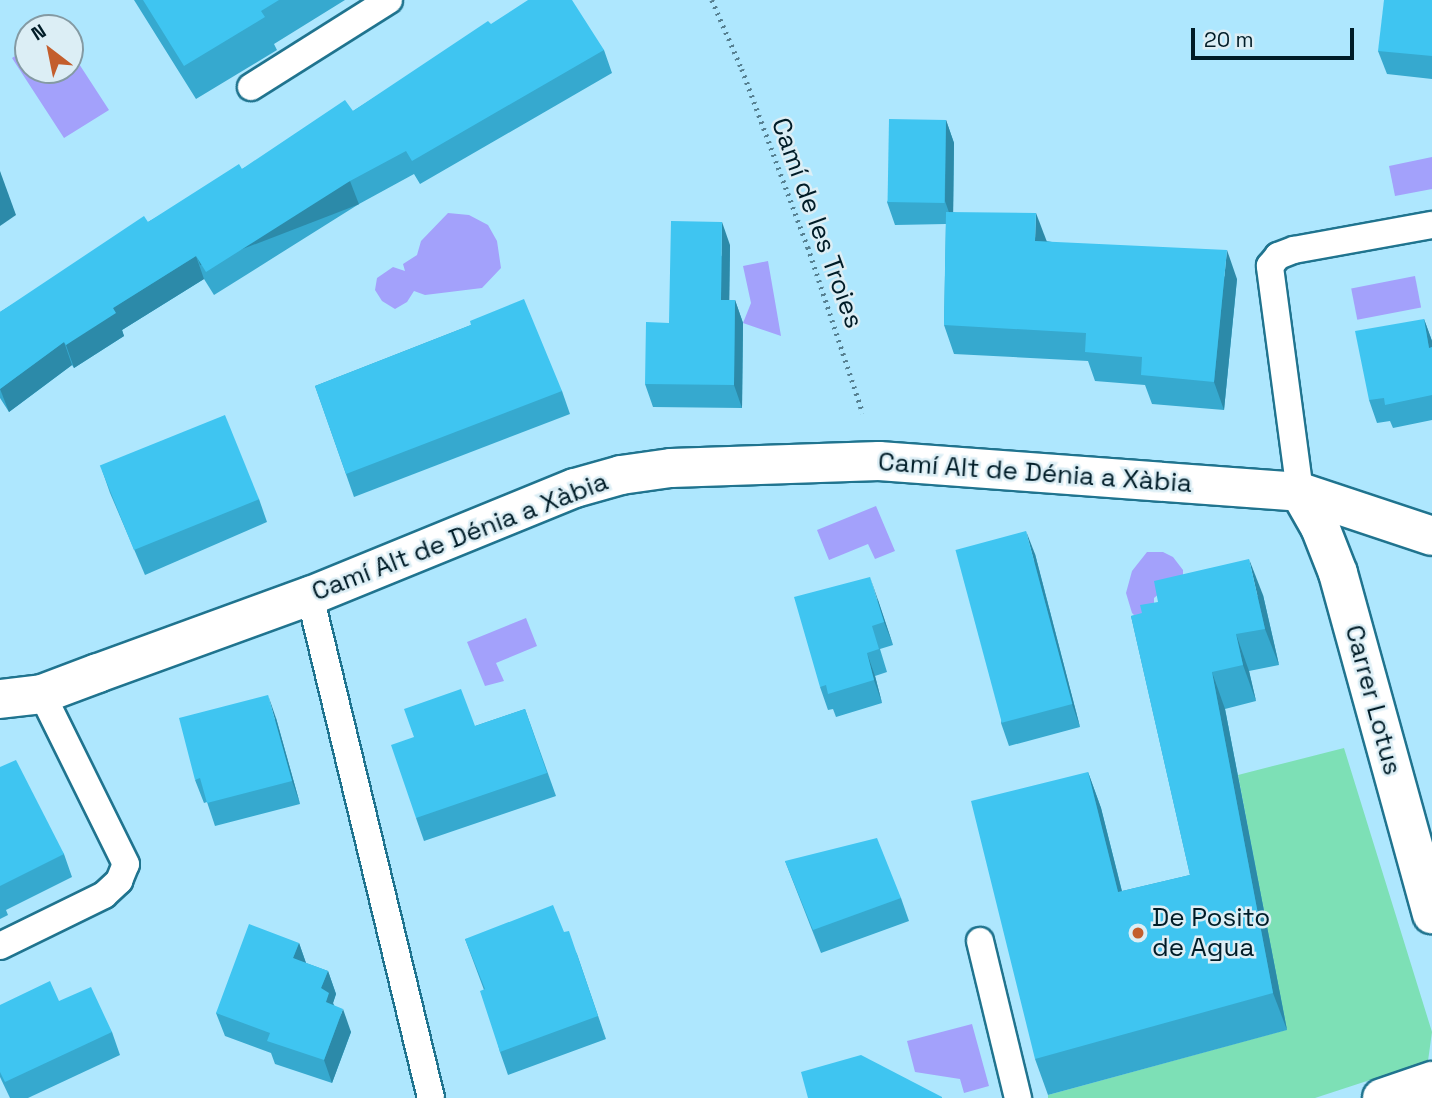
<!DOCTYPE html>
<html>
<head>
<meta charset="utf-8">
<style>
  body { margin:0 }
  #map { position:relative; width:1432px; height:1098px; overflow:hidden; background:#aee7fe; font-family:"Space Grotesk",sans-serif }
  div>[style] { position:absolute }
  .green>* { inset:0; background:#7de0b6 }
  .water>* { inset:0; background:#a3a1fb; transform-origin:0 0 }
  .path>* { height:4.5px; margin-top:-2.25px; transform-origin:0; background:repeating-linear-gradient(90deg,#568091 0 2px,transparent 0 7px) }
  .roads { filter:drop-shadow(2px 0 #20748f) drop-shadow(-2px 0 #20748f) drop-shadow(0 2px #20748f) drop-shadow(0 -2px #20748f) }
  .lane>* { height:26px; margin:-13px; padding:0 13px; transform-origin:13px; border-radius:13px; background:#fff }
  .street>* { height:38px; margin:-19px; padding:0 19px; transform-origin:19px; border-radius:19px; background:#fff }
  .wall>* { inset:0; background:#36a9cf }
  .shaded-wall>* { inset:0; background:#2c8aa9; transform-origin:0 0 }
  .building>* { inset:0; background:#3fc5f1; transform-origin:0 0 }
  .dots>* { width:19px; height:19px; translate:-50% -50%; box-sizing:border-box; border:4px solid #dceef5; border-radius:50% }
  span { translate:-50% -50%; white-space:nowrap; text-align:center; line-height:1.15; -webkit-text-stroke:5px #dceef5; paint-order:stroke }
  .street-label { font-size:26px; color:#001c27 }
  .poi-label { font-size:26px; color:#001c27 }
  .left { translate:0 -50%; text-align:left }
  .north { position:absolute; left:14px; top:14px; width:70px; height:70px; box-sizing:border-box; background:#dceef5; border:2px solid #849aa3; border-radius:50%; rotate:328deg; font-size:19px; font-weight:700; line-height:28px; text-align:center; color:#001c27 }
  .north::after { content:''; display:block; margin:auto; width:24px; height:32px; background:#c35e2d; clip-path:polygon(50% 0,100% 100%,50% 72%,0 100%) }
  .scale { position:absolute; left:1191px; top:28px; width:163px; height:32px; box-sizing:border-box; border:4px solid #001c27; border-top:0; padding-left:9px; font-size:21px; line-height:24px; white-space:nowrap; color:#001c27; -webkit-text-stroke:5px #dceef5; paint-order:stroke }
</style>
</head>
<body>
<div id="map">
  <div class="green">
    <div style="clip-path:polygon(1344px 748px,1432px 1032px,1428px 1061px,1315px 1098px,1048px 1098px,1048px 1095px,1286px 1030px,1238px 775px)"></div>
  </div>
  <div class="water">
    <div style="clip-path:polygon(28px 48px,28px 70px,70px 70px,70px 50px,109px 110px,64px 138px,12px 58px)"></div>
    <div style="clip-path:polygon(1432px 157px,1432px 189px,1395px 196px,1389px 166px)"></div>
    <div style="clip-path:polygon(448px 213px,469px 215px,488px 225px,497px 241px,501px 268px,482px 288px,425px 295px,414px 291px,407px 302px,395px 309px,382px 301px,375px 290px,377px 278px,393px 267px,405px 271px,403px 264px,417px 255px,421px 241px)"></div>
    <div style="clip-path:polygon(768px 261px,781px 336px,743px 323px,751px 303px,743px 266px)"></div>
    <div style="left:1415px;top:276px;width:32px;height:65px;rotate:79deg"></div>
    <div style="clip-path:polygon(876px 506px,895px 551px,875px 559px,868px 544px,829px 560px,817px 530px)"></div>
    <div style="clip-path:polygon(1147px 552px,1163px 552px,1173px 557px,1183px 570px,1183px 578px,1161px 592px,1154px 598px,1154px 604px,1137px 618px,1132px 613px,1126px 593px,1132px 571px)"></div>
    <div style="clip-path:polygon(526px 618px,537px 646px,496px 663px,504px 681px,485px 686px,467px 642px)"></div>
    <div style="clip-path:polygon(972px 1024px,989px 1086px,964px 1093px,960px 1079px,915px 1072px,907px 1041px)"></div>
  </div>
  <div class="path">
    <div style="left:712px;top:0;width:75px;rotate:66.5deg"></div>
    <div style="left:742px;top:69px;width:190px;rotate:69.7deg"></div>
    <div style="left:808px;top:247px;width:175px;rotate:71.7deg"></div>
  </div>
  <div class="roads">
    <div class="lane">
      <div style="left:251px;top:87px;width:163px;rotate:-32.2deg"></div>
      <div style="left:1300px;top:492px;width:228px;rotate:-97.6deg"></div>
      <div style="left:1270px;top:266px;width:13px;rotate:-51deg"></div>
      <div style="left:1278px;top:256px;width:17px;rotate:-21deg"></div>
      <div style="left:1294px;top:250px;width:140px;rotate:-10.3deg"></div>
      <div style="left:310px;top:596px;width:516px;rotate:76.45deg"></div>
      <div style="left:980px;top:941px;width:162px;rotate:76.4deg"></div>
      <div style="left:0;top:946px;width:116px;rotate:-26.1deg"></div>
      <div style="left:104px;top:895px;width:21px;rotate:-43deg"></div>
      <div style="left:119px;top:881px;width:18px;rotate:-68deg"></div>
      <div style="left:126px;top:864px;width:190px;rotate:-116.3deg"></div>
    </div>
    <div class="street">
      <div style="left:1300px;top:492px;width:40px;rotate:60.3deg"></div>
      <div style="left:1320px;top:527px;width:49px;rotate:68.6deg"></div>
      <div style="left:1338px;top:573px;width:354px;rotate:74.6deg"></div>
      <div style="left:0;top:699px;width:42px;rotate:-6.8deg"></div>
      <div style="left:42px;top:694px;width:60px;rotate:-20.6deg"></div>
      <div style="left:98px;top:673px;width:226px;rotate:-20deg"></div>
      <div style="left:310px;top:596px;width:286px;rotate:-22.2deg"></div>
      <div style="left:575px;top:488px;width:48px;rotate:-15.8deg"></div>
      <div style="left:621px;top:475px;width:50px;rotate:-8deg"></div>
      <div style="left:671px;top:468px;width:208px;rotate:-1.9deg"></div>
      <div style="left:879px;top:461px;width:422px;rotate:4.2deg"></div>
      <div style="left:1300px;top:492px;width:139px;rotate:18.4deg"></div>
      <div style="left:1382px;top:1098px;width:53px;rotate:-18.8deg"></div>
    </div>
  </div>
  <div class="wall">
    <div style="clip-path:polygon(134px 0,345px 0,274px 44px,277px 50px,196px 99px)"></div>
    <div style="clip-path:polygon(1432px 0,1432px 79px,1387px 74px,1378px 51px)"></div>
    <div style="clip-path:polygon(491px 24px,604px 50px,612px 73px,420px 184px,414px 174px,359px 204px,214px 295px,204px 279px,122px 330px,124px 336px,74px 368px,72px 365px,9px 412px,0 398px,0 312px,148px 222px,242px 169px,353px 111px)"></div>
    <div style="clip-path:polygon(946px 120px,954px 143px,953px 212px,1047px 241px,1237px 279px,1224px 410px,1152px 404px,1145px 385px,1095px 381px,1088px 361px,954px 354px,944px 325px,946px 224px,895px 225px,887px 202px)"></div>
    <div style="clip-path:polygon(730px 245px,729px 300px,735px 300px,743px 323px,742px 408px,653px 407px,645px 384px,669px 323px)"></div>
    <div style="clip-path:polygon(1424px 319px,1432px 341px,1432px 420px,1393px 428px,1390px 421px,1377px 423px,1369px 400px)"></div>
    <div style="clip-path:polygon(471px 325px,562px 391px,570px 414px,354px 497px,315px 386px)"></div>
    <div style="clip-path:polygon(102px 470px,259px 499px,267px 522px,145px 575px,110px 493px)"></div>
    <div style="clip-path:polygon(1035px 554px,1080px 727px,1009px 746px,1001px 723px)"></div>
    <div style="clip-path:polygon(1263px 595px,1279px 665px,1249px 671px,1256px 701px,1225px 709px,1287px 1030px,1048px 1095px,1035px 1059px,1088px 772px,1101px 808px,1122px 891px,1190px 875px,1131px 616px)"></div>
    <div style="clip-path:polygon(878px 600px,893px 645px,880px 649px,887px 672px,875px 676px,882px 703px,836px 717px,833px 709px,828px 710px,820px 687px)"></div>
    <div style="clip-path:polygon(525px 709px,556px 796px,424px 841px,416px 818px,475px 726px)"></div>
    <div style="clip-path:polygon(276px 718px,300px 804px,215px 826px,207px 802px,204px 803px,195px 780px)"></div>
    <div style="clip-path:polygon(0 767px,64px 854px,72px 877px,6px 910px,8px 915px,0 919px)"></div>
    <div style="clip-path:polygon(785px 861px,901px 898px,909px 921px,821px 953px)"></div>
    <div style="clip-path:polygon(564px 932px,577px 954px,606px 1039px,508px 1075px,500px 1052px,484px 990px,465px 939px)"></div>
    <div style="clip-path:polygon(299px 943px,306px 963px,328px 971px,336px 994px,333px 1003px,334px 1005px,351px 1032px,332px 1083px,275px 1064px,271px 1053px,225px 1036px,216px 1013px)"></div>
    <div style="clip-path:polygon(59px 1001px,112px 1032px,120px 1055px,28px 1098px,10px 1098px,0 1077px,0 1005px)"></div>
  </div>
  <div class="shaded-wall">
    <div style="clip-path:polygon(946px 120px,954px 143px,953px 224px,945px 201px)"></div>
    <div style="clip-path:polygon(0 171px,16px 215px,0 226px)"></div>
    <div style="left:350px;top:181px;width:25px;height:170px;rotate:69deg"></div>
    <div style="clip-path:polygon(1036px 213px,1047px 242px,1035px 241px)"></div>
    <div style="clip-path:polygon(722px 222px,730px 245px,729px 323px,721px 300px)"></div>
    <div style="clip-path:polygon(1227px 250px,1237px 279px,1224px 410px,1214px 382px)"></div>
    <div style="clip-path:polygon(196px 256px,204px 279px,122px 330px,124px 336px,74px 368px,66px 345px,113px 308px)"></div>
    <div style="clip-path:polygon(735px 300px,743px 323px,742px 408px,734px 385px)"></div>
    <div style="clip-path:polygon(1424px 319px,1432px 341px,1432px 355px,1429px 348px)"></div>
    <div style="clip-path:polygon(64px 342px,72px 365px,9px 412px,0 389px)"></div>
    <div style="clip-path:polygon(1026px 531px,1035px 554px,1080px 727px,1072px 704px)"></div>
    <div style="clip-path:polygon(1249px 559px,1263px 595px,1279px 665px,1265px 629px)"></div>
    <div style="clip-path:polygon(870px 577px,878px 600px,893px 645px,884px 622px)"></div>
    <div style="clip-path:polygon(1236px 634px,1249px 671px,1256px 701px,1243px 665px)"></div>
    <div style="clip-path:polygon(867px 653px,875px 676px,882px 703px,874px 680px)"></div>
    <div style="clip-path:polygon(1212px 672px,1225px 709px,1287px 1030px,1273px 993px)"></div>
    <div style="clip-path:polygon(268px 695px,276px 718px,300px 804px,292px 781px)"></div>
    <div style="clip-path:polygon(1088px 772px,1101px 808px,1131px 928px,1118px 892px)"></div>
    <div style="clip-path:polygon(299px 943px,307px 966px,293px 958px)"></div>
    <div style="clip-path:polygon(328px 971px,336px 994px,333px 1003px,337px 1016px,334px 1025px,321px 988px)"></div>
    <div style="clip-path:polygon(343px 1009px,351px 1032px,332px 1083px,324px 1060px)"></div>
  </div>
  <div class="building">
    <div style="clip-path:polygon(143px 0,279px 0,261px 11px,265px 17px,184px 66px)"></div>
    <div style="clip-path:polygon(528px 0,572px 0,604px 50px,412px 161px,406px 151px,350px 181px,206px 272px,196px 256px,113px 308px,116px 313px,66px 345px,64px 342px,0 389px,0 312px,144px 216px,148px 222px,239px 164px,242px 169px,345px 100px,353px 111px,488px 21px,491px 24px)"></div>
    <div style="clip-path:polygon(1384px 0,1432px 0,1432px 56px,1378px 51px)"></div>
    <div style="left:889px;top:119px;width:57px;height:83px;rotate:1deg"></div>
    <div style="clip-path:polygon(946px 212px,1036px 213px,1035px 241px,1227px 250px,1214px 382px,1141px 375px,1142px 357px,1085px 352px,1086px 333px,944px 325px)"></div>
    <div style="clip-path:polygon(671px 221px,722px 222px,721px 300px,735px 300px,734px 385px,645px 384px,646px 322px,669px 323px)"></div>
    <div style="clip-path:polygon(524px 299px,562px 391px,346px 474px,315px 386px,471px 325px,470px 321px)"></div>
    <div style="clip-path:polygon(1424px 319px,1429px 348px,1432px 347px,1432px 395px,1385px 405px,1384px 398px,1369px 400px,1355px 331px)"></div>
    <div style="left:225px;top:415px;width:91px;height:135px;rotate:68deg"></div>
    <div style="left:1026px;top:531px;width:179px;height:73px;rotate:75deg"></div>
    <div style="clip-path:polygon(1249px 559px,1265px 629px,1236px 634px,1243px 665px,1212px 672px,1273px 993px,1035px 1059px,971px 801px,1088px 772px,1118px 892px,1190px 875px,1131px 616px,1142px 613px,1140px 605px,1158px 602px,1154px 581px)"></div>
    <div style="clip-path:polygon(870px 577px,884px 622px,872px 626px,879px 649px,867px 653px,874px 680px,828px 694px,826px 685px,820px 687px,794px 597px)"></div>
    <div style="clip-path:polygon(461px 689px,475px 726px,525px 709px,547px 773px,416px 818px,391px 745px,414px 737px,404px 709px)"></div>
    <div style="clip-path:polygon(268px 695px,292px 781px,207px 803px,200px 778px,195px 780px,179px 718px)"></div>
    <div style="clip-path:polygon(16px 760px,64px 854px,0 886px,0 767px)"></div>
    <div style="clip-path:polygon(877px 838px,901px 898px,813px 930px,785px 861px)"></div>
    <div style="clip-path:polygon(553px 905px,564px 932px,569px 931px,598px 1016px,500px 1052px,480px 991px,485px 989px,465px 939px)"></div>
    <div style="clip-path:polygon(249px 924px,299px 943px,293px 958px,328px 971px,321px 988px,329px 993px,326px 1002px,343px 1009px,324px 1060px,267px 1041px,270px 1033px,216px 1013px)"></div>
    <div style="clip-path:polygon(50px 981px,59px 1001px,91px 987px,112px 1032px,5px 1082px,0 1072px,0 1005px)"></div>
    <div style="clip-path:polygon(861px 1055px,942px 1097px,942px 1098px,808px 1098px,801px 1072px)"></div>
  </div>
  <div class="dots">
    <div style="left:1138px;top:933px;background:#c35e2d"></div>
  </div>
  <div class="street-label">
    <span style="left:817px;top:223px;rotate:70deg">Camí de les Troies</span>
    <span style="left:1035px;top:473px;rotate:4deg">Camí Alt de Dénia a Xàbia</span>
    <span style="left:460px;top:537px;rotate:-21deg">Camí Alt de Dénia a Xàbia</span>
    <span style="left:1373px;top:700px;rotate:75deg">Carrer Lotus</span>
  </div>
  <div class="poi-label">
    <span class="left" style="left:1152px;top:933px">De Posito<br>de Agua</span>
  </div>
  <div class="north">N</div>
  <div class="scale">20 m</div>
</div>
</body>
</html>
